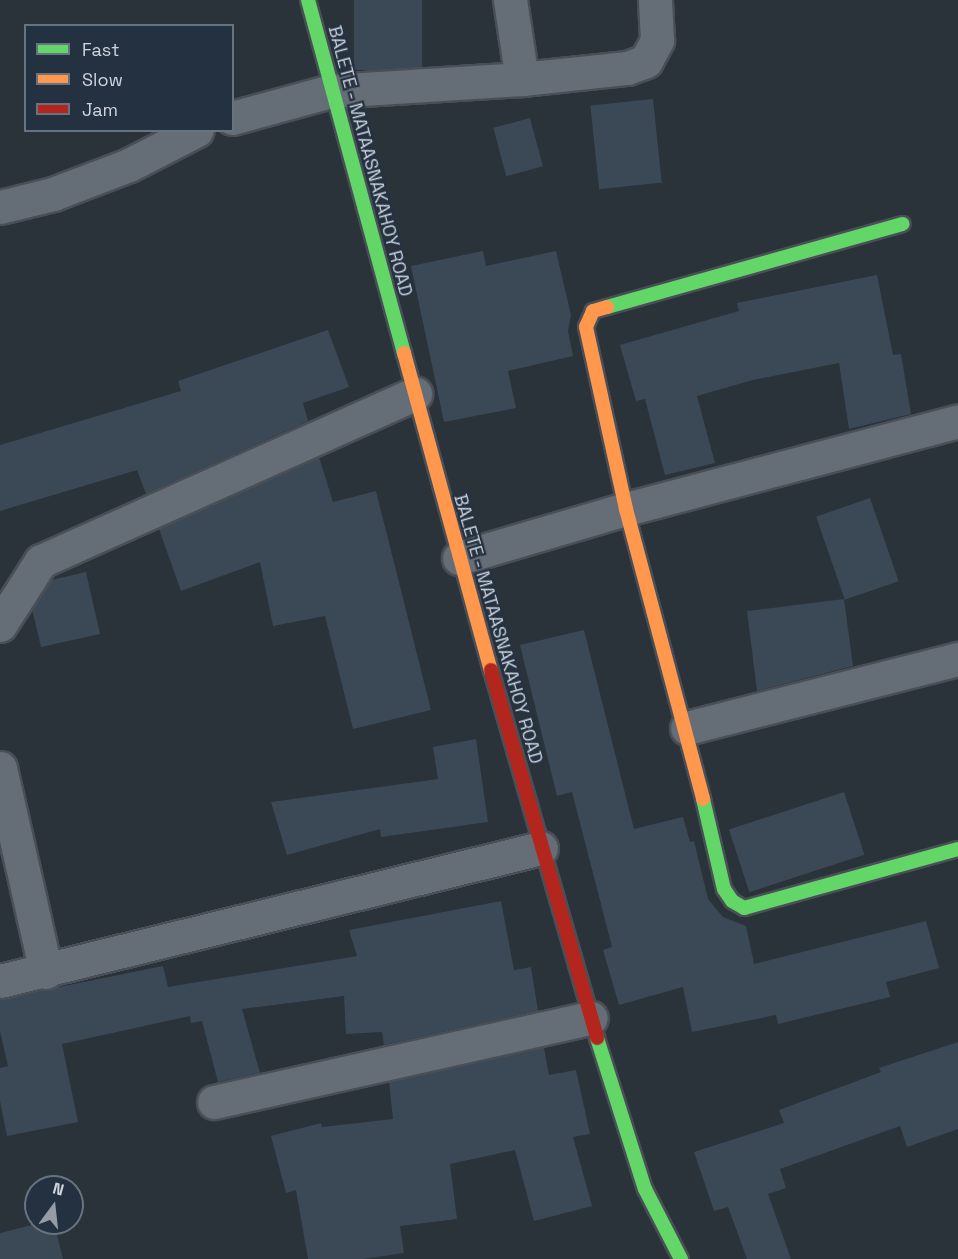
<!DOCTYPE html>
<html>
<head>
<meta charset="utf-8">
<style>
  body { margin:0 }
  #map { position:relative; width:958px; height:1259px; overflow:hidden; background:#2a323a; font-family:"Space Grotesk",sans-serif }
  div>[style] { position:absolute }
  .building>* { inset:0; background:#3b4856; transform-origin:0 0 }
  .roads { filter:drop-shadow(2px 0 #494f56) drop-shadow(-2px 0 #494f56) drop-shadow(0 2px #494f56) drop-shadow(0 -2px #494f56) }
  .street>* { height:33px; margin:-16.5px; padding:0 16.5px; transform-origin:16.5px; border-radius:16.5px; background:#656d76 }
  .fast>* { height:14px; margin:-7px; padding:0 7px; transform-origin:7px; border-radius:7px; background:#63d668 }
  .slow>* { height:14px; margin:-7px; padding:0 7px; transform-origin:7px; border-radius:7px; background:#ff974d }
  .jam>* { height:14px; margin:-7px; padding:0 7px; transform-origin:7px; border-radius:7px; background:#b3261e }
  span { translate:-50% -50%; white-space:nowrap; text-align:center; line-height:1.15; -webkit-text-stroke:4.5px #243140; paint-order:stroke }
  .street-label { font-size:18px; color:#cdd5df }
  .legend { position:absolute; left:24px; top:24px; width:210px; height:108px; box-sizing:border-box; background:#243140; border:2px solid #687380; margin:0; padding:8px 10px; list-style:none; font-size:18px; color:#cdd5df }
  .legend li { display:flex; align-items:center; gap:12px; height:30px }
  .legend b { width:30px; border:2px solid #687380 }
  .north { position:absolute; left:24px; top:1175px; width:60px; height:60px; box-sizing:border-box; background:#243140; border:2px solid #687380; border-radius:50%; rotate:15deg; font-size:16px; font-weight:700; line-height:24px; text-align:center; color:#cdd5df }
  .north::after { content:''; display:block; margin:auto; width:21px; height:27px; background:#949ca5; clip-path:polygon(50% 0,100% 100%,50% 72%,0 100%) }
</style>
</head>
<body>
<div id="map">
  <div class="building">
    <div style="left:354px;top:0;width:68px;height:70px"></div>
    <div style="left:653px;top:99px;width:84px;height:63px;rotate:84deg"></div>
    <div style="left:530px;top:118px;width:50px;height:38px;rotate:75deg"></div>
    <div style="clip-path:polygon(483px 251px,486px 266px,556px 251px,571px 315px,568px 331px,573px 356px,508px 371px,516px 408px,444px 422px,411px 266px)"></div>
    <div style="clip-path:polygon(877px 275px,893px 355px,901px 354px,911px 414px,849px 429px,839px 363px,753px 380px,697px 396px,715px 463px,665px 475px,645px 399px,636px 401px,620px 345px,739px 311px,737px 303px)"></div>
    <div style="clip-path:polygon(328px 330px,349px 387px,303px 403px,308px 421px,146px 494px,137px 470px,0 511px,0 445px,181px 391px,178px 381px)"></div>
    <div style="clip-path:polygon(319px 457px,333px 502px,376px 491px,431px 710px,353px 729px,325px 616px,273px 626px,260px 562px,181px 591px,159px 529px)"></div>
    <div style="left:870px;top:498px;width:88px;height:57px;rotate:71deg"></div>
    <div style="clip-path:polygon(86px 572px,100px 634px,41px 647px,32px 609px,51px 580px)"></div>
    <div style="clip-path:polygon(844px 599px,853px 666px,757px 691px,747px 611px)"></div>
    <div style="clip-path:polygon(584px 630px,634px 829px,683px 817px,690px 842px,694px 841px,708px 899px,723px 917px,746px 926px,754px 964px,926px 921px,939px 968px,886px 982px,890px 997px,778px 1024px,776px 1015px,692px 1032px,683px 987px,619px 1005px,603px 950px,612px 947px,572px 792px,557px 796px,520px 645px)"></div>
    <div style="clip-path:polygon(476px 739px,488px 822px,381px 837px,380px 829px,287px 855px,271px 802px,438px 779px,433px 747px)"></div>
    <div style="left:844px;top:792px;width:66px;height:121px;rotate:72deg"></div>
    <div style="clip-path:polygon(501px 901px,514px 970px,531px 967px,538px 1011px,384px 1045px,382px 1032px,346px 1034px,344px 996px,242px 1009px,260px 1073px,218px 1082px,202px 1021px,191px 1023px,190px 1016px,62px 1044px,78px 1122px,7px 1136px,0 1101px,0 1068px,8px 1066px,0 1031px,0 999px,163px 966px,168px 987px,357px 956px,349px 930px)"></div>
    <div style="clip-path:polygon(958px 1042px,958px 1129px,907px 1147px,900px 1126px,780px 1169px,786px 1188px,768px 1194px,791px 1259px,747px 1259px,728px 1207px,714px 1211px,694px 1152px,784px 1123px,779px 1110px,881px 1072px,879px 1068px)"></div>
    <div style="clip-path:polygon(544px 1048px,549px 1075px,576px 1070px,590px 1134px,573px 1137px,592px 1206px,534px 1221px,515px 1150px,450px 1164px,457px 1219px,400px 1226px,404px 1253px,363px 1259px,308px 1259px,296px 1190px,286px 1193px,271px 1136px,321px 1123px,322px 1127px,393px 1119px,389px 1082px)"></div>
    <div style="clip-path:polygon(40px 1223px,54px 1223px,63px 1259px,0 1259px,0 1233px)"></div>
  </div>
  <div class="roads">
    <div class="street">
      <div style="left:510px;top:0;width:80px;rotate:81.4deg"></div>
      <div style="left:232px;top:118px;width:103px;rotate:-15.3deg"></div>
      <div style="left:331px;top:91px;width:191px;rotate:-3.6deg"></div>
      <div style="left:522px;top:79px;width:106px;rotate:-6deg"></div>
      <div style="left:627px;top:68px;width:20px;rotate:-20deg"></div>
      <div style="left:646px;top:61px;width:24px;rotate:-62deg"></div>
      <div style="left:657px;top:40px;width:40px;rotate:-92.9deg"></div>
      <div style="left:0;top:207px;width:55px;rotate:-13.8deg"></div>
      <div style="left:53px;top:194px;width:81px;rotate:-20.9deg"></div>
      <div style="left:129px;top:165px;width:76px;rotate:-27.2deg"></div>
      <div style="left:459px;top:558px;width:174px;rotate:-16.4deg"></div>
      <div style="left:626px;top:509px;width:343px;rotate:-14.8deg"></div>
      <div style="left:0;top:625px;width:76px;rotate:-57.4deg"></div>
      <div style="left:41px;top:561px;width:410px;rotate:-24.1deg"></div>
      <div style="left:687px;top:728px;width:280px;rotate:-14.3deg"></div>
      <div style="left:0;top:768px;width:209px;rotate:77.3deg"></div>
      <div style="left:0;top:981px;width:557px;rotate:-13.81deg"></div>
      <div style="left:214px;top:1102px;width:386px;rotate:-12.6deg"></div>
    </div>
    <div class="fast">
      <div style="left:308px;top:0;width:366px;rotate:74.8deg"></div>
      <div style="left:607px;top:307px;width:307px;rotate:-15.7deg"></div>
      <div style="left:703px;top:799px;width:92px;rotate:76.9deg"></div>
      <div style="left:724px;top:889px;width:14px;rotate:56deg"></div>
      <div style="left:732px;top:901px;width:14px;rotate:30deg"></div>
      <div style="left:744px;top:908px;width:222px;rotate:-15.4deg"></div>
      <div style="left:597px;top:1038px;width:158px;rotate:72.4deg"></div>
      <div style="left:645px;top:1189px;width:79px;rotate:62.8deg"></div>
    </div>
    <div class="slow">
      <div style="left:607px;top:307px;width:15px;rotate:164deg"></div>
      <div style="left:593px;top:311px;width:17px;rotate:114deg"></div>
      <div style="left:586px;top:327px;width:186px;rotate:77.6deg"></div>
      <div style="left:626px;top:509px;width:300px;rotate:75.1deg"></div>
      <div style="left:404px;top:353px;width:329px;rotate:74.7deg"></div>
    </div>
    <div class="jam">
      <div style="left:491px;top:670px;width:383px;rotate:73.9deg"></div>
    </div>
  </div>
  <div class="street-label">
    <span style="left:370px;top:161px;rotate:75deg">BALETE - MATAASNAKAHOY ROAD</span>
    <span style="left:498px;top:629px;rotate:74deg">BALETE - MATAASNAKAHOY ROAD</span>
  </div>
  <ul class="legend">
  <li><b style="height:8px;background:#63d668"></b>Fast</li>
  <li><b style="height:8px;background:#ff974d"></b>Slow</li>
  <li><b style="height:8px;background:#b3261e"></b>Jam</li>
  </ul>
  <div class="north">N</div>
</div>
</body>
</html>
